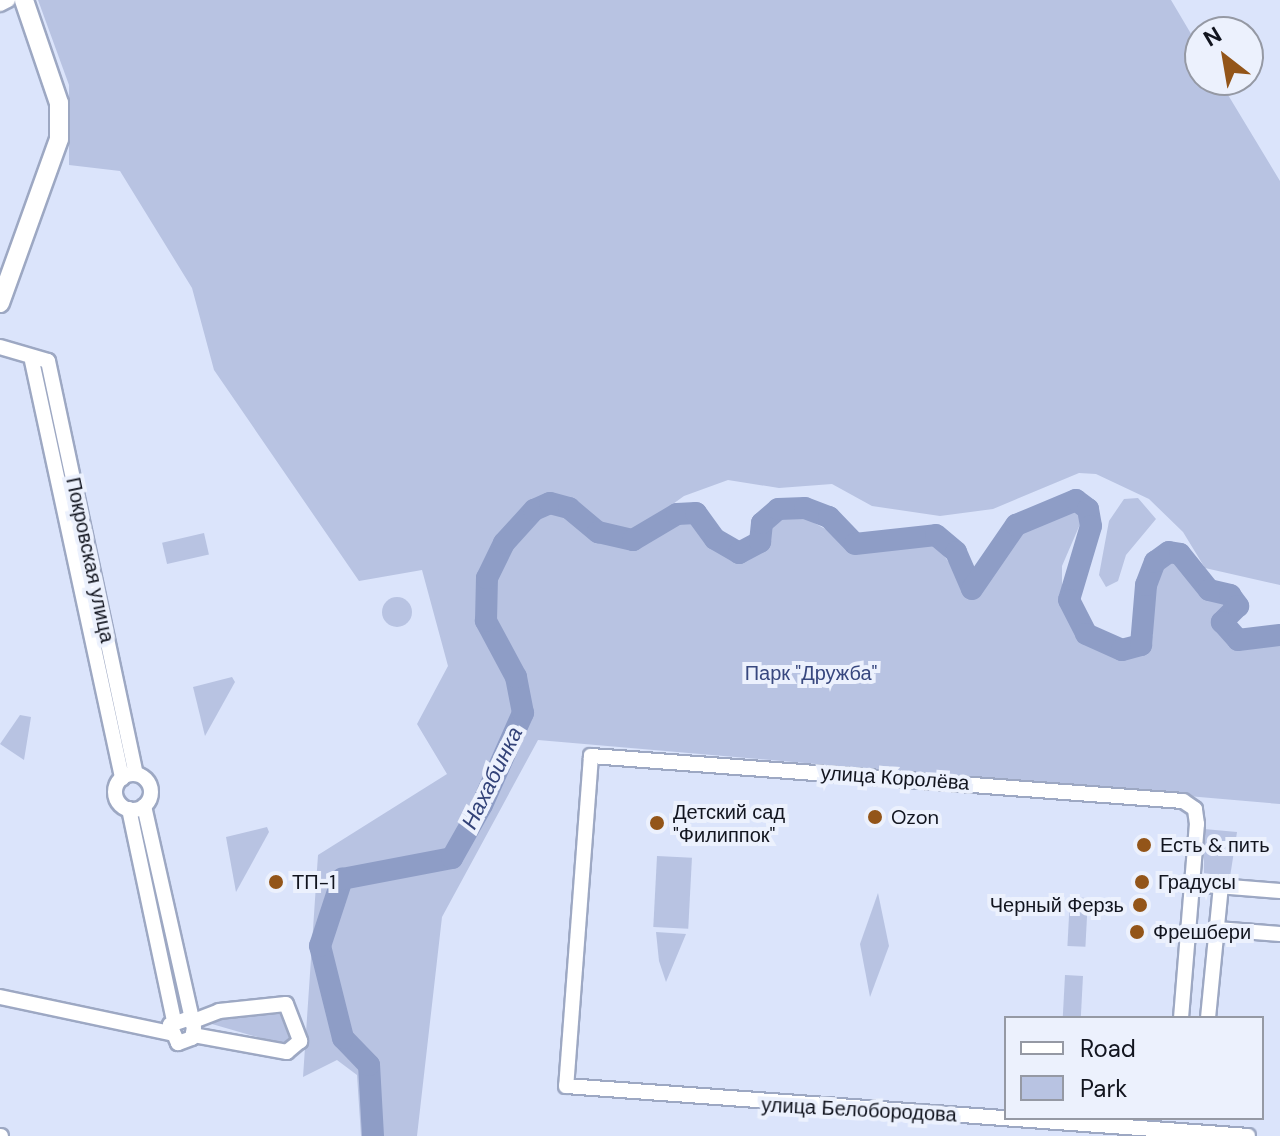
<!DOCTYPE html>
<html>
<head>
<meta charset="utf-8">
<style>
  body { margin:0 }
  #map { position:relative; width:1280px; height:1136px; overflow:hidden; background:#dbe4fb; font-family:"DM Sans",sans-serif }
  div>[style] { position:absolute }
  .green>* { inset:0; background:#b8c3e2; transform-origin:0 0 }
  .round { border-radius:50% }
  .river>* { height:22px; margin:-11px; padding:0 11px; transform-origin:11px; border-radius:11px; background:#8e9dc6 }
  .roads { filter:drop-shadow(2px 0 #9da8c3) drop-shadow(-2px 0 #9da8c3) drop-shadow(0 2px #9da8c3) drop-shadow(0 -2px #9da8c3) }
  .minor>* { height:14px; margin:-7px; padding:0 7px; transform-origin:7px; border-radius:7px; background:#fff }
  .minor>.ring { margin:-7px; padding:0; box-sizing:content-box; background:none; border:14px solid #fff; border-radius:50% }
  .tertiary>* { height:18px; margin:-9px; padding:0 9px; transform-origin:9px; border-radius:9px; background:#fff }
  .dots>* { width:22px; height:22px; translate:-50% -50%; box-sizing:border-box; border:4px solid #ecf1fd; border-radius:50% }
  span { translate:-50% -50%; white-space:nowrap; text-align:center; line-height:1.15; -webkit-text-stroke:8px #ecf1fd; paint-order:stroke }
  .street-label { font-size:20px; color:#12151f }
  .park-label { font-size:20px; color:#38487f }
  .poi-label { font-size:20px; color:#12151f }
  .left { translate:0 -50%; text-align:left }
  .right { translate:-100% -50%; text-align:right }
  .water-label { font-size:22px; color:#334379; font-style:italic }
  .legend { position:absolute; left:1004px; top:1016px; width:260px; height:104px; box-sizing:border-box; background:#ecf1fd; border:2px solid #9599a4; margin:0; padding:10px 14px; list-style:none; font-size:24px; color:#12151f }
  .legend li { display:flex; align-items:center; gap:16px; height:40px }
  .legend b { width:40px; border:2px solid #9599a4 }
  .north { position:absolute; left:1184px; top:16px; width:80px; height:80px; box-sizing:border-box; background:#ecf1fd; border:2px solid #9599a4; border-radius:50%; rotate:329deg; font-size:22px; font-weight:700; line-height:32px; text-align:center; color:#12151f }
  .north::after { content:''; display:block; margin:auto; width:28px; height:36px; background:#935519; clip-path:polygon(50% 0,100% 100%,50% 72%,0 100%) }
</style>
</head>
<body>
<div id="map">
  <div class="green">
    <div style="clip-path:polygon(38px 0,1171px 0,1200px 49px,1200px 80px,1219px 80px,1280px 181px,1280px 585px,1205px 568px,1183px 532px,1149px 499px,1096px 474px,1079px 473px,993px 509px,940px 516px,872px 506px,832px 484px,779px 488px,728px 480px,684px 496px,620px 542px,642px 544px,665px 526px,692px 521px,720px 552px,747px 560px,769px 526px,794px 512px,866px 551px,934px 542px,969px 590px,982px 592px,1020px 530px,1072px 507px,1084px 515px,1062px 566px,1062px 593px,1097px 642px,1145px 647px,1153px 635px,1146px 594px,1164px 557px,1178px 559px,1201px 594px,1228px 603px,1221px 629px,1227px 641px,1269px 644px,1280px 638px,1280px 804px,538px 740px,442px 917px,417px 1136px,361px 1136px,357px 1075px,337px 1060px,303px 1077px,318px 855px,447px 774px,417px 724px,448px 666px,422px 570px,359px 581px,214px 370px,192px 288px,120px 171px,69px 165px,69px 85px)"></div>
    <div style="clip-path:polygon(1138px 498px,1156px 519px,1126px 555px,1118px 581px,1106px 587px,1099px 575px,1109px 521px,1124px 499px)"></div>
    <div style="left:204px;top:533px;width:22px;height:43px;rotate:77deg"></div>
    <div class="round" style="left:382px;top:597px;width:30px;height:30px"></div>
    <div style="clip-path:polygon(232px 677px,235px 682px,205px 736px,193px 687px)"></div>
    <div style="clip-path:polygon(20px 715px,31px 717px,24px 760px,0 744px)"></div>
    <div style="clip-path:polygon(267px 827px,269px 832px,236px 892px,226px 837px)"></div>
    <div style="clip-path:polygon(1204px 829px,1237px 832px,1230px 877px,1204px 873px)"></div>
    <div style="left:657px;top:856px;width:35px;height:71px;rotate:3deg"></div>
    <div style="clip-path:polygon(878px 893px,889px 946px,870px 997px,860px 944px)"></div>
    <div style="left:1070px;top:897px;width:18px;height:49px;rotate:3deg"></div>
    <div style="clip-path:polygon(656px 932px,686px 934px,666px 982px,659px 961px)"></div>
    <div style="left:1065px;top:975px;width:18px;height:43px;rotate:3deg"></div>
    <div style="clip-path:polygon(282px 1007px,293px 1036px,285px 1045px,205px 1022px)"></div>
  </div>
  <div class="river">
    <div style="left:373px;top:1136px;width:71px;rotate:-93.2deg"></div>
    <div style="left:369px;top:1065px;width:37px;rotate:-134deg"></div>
    <div style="left:343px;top:1038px;width:95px;rotate:-104deg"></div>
    <div style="left:320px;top:946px;width:71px;rotate:-71.8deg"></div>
    <div style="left:342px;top:879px;width:112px;rotate:-10.8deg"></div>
    <div style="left:452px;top:858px;width:61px;rotate:-60.5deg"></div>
    <div style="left:482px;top:805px;width:101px;rotate:-66deg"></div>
    <div style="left:523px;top:713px;width:37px;rotate:-101deg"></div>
    <div style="left:516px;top:677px;width:64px;rotate:-118.2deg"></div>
    <div style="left:486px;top:621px;width:43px;rotate:-88.7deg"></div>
    <div style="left:487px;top:578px;width:39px;rotate:-64deg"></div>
    <div style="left:504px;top:543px;width:45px;rotate:-47.7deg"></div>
    <div style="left:534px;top:510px;width:17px;rotate:-24deg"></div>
    <div style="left:550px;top:503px;width:20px;rotate:15deg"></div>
    <div style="left:569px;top:508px;width:38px;rotate:40deg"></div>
    <div style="left:598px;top:532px;width:36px;rotate:13deg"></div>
    <div style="left:633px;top:540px;width:51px;rotate:-30.6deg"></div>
    <div style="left:677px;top:514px;width:19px;rotate:-3deg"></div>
    <div style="left:696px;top:513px;width:32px;rotate:54deg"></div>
    <div style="left:715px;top:539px;width:28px;rotate:30deg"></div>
    <div style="left:739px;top:553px;width:24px;rotate:-28deg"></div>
    <div style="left:760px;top:542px;width:19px;rotate:-84deg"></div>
    <div style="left:762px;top:523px;width:21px;rotate:-41deg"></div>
    <div style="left:778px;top:509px;width:27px;rotate:-2deg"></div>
    <div style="left:805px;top:508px;width:26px;rotate:21deg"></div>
    <div style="left:829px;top:517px;width:37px;rotate:46deg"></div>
    <div style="left:855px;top:544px;width:81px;rotate:-6.3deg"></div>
    <div style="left:936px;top:535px;width:26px;rotate:40deg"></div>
    <div style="left:956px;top:552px;width:40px;rotate:66.6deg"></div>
    <div style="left:972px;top:589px;width:78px;rotate:-55.5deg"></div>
    <div style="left:1016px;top:525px;width:65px;rotate:-22.6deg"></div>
    <div style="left:1076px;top:500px;width:15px;rotate:37deg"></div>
    <div style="left:1088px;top:509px;width:17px;rotate:80deg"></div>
    <div style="left:1091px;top:526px;width:77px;rotate:106.6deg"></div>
    <div style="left:1069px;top:600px;width:38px;rotate:63deg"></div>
    <div style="left:1086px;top:634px;width:39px;rotate:24deg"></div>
    <div style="left:1122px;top:650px;width:20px;rotate:-15deg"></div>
    <div style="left:1141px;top:645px;width:60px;rotate:-85.2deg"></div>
    <div style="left:1146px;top:585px;width:25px;rotate:-69deg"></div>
    <div style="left:1155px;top:562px;width:17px;rotate:-36deg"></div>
    <div style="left:1169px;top:552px;width:11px;rotate:10deg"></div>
    <div style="left:1180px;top:554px;width:46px;rotate:51.1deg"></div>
    <div style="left:1209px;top:590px;width:22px;rotate:13deg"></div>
    <div style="left:1230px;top:595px;width:14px;rotate:54deg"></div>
    <div style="left:1238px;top:606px;width:23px;rotate:135deg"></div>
    <div style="left:1222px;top:622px;width:24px;rotate:48deg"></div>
    <div style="left:1238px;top:640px;width:42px;rotate:-6.8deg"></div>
  </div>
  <div class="roads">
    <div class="minor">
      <div style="left:0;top:4px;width:9px;rotate:-27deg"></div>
      <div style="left:0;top:347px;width:50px;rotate:16.3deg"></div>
      <div style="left:48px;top:361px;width:422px;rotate:78deg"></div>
      <div style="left:32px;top:361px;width:427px;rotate:77.8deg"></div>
      <div class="ring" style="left:115px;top:774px;width:22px;height:22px"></div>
      <div style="left:144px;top:806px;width:227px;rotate:77.3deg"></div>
      <div style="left:194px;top:1027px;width:11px;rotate:100deg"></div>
      <div style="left:192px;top:1038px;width:15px;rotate:160deg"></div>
      <div style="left:178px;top:1043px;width:20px;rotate:-114deg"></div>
      <div style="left:170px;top:1025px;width:18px;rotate:-19deg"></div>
      <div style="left:129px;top:809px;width:216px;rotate:78deg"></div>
      <div style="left:1193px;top:884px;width:87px;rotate:4.6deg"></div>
      <div style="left:1217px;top:929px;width:63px;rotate:4.5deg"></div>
      <div style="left:0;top:997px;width:173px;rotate:12deg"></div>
      <div style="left:1181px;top:1018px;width:195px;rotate:-85.3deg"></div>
      <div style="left:1197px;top:824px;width:15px;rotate:-98deg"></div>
      <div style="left:1195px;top:809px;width:14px;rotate:-146deg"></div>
      <div style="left:1183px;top:801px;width:594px;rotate:-175.65deg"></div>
      <div style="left:591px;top:756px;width:331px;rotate:94.3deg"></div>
      <div style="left:566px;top:1086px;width:684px;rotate:4.19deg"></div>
      <div style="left:1208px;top:1018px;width:133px;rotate:-84.4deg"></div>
      <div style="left:191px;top:1022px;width:30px;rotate:-21deg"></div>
      <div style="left:219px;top:1011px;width:67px;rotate:-6deg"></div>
      <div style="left:286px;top:1004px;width:40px;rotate:69deg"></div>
      <div style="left:300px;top:1041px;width:17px;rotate:140deg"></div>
      <div style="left:287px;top:1052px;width:96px;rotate:-169.7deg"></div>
      <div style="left:0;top:1136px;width:1px"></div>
    </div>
    <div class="tertiary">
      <div style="left:0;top:303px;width:174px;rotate:-70.2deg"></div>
      <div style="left:59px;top:139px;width:36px;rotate:-90deg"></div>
      <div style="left:59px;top:103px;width:109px;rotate:-108.8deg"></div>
    </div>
  </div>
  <div class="dots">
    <div style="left:875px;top:817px;background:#935519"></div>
    <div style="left:657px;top:823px;background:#935519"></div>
    <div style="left:1144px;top:845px;background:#935519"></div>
    <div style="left:276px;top:882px;background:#935519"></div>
    <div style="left:1142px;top:882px;background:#935519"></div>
    <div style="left:1140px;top:905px;background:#935519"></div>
    <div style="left:1137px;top:932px;background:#935519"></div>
  </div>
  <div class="street-label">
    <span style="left:90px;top:560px;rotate:78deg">Покровская улица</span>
    <span style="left:895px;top:778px;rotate:4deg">улица Королёва</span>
    <span style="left:859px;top:1110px;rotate:3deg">улица Белобородова</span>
  </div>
  <div class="park-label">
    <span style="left:811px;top:673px">Парк "Дружба"</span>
  </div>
  <div class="poi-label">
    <span class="left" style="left:673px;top:824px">Детский сад<br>"Филиппок"</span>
    <span class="left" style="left:891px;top:817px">Ozon</span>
    <span class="left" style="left:1160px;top:845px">Есть &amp; пить</span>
    <span class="left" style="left:292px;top:882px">ТП-1</span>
    <span class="left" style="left:1158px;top:882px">Градусы</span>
    <span class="right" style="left:1124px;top:905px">Черный Ферзь</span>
    <span class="left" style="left:1153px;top:932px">Фрешбери</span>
  </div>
  <div class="water-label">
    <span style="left:492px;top:778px;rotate:-64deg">Нахабинка</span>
  </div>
  <ul class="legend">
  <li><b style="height:10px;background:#fff"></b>Road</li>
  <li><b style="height:22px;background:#b8c3e2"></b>Park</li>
  </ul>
  <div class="north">N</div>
</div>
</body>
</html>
